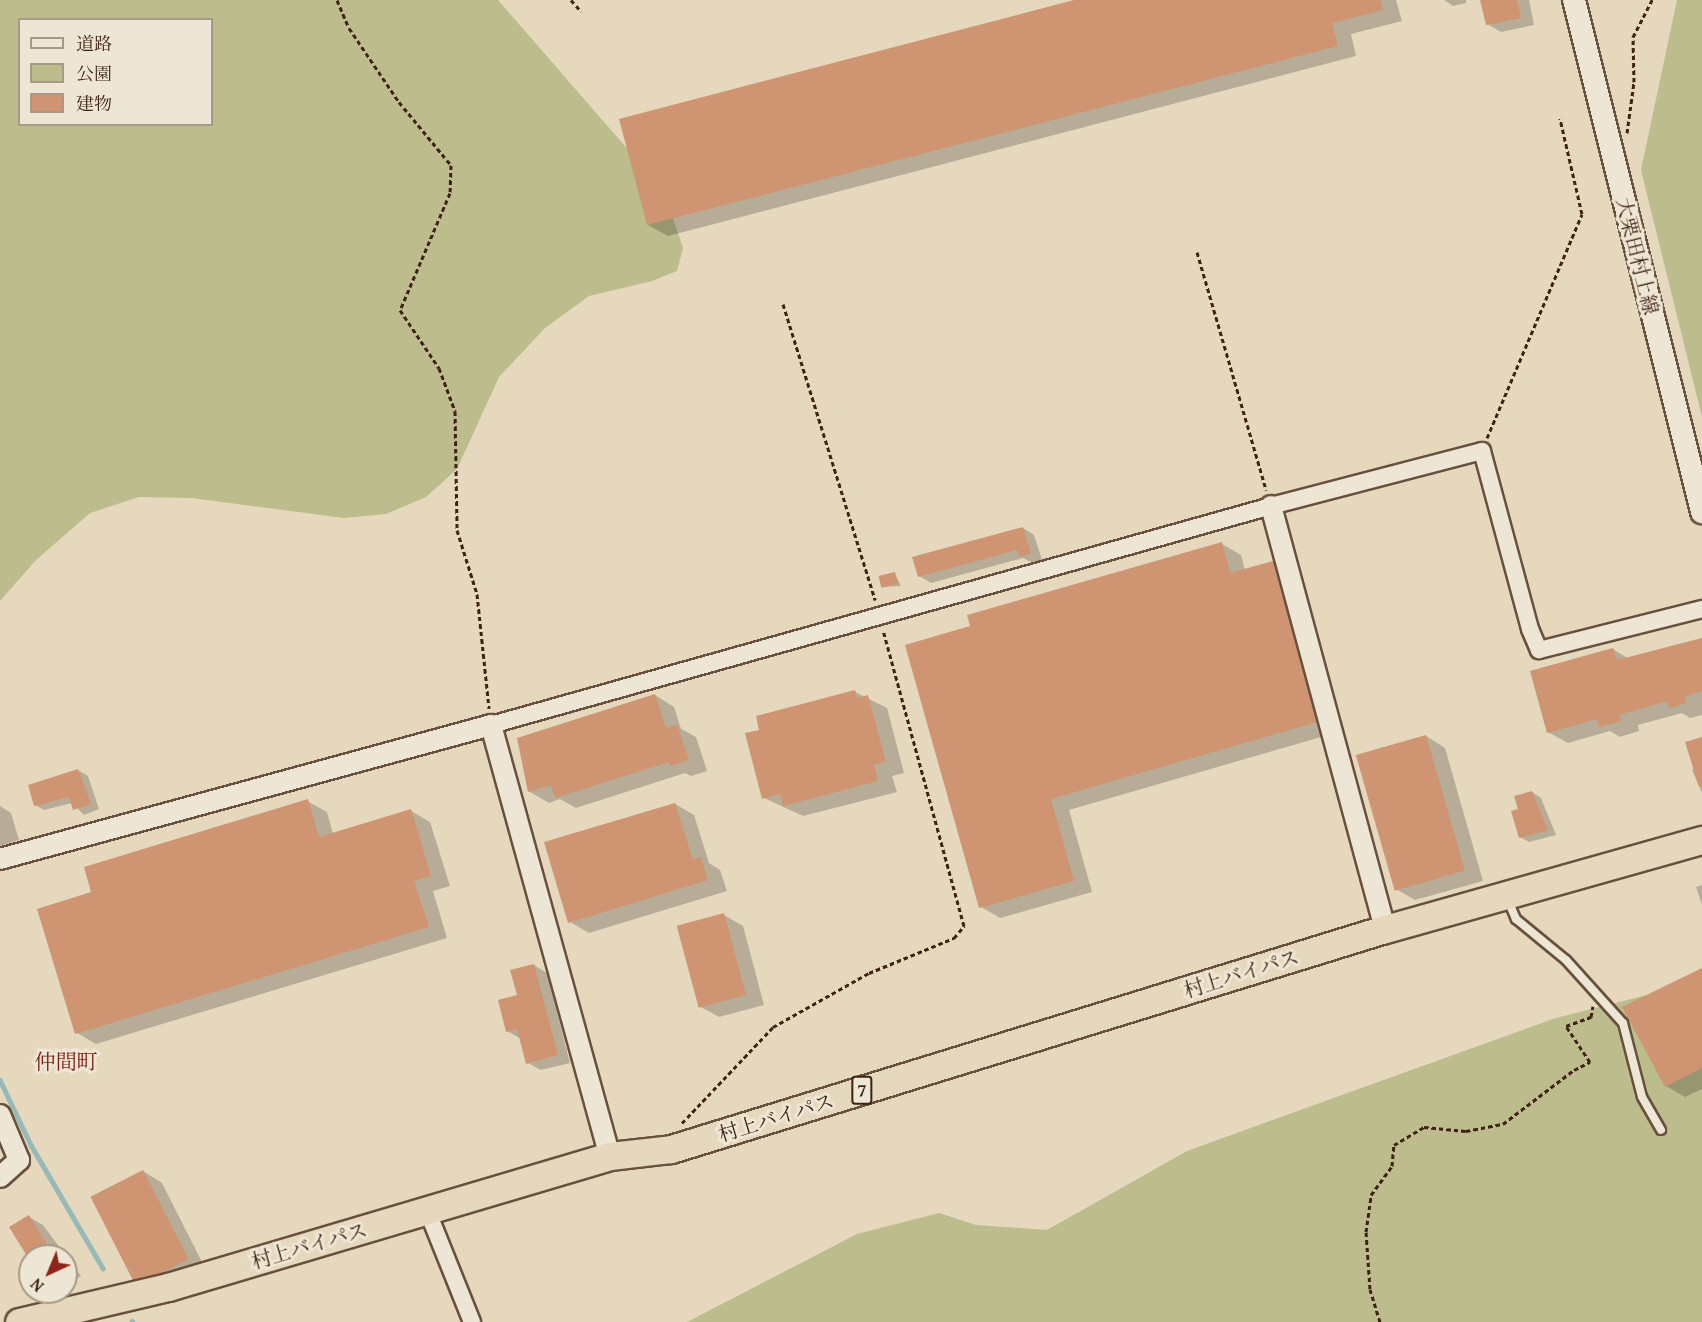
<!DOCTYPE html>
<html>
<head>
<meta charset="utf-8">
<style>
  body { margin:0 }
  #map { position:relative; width:1702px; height:1322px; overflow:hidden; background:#e5d8bd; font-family:"Gentium Book Plus","Noto Serif JP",serif }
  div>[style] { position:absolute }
  .green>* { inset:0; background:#bcbc8c }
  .shadow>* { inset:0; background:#0003 }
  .stream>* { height:4.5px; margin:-2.25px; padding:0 2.25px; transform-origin:2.25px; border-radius:2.25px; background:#97b9b7 }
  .building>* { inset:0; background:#cf9471; transform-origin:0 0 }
  .path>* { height:3px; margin-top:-1.5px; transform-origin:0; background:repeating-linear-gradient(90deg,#402214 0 4.5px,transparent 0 7.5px) }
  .roads { filter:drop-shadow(2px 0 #69503e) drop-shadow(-2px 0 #69503e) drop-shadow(0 2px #69503e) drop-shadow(0 -2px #69503e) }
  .service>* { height:8px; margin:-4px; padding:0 4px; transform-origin:4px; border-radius:4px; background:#eee6d4 }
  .minor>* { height:16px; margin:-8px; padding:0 8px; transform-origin:8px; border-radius:8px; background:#eee6d4 }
  .tertiary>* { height:20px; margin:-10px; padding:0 10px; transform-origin:10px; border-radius:10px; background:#eee6d4 }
  .secondary>* { height:22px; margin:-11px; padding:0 11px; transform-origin:11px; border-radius:11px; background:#eee6d4 }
  .trunk>* { height:27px; margin:-13.5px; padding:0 13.5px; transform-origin:13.5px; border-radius:13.5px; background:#e5d8bd }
  span { translate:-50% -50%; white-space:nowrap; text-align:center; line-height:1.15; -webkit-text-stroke:6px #eee6d4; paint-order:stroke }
  .shield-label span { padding:2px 4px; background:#eee6d4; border:2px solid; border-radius:4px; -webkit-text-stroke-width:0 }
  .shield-label { font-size:18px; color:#402214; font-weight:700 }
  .street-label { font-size:20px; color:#402214 }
  .neighbourhood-label { font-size:21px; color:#7a1f14 }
  .legend { position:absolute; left:18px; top:18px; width:195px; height:108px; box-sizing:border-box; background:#eee6d4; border:2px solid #a89887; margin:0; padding:8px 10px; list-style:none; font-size:18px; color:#402214 }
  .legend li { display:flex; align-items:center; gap:12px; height:30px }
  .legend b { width:30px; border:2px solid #a89887 }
  .north { position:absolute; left:18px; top:1244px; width:60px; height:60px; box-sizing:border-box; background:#eee6d4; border:2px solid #a89887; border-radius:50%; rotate:224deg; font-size:16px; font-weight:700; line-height:24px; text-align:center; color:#402214 }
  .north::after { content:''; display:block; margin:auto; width:21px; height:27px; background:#8f2418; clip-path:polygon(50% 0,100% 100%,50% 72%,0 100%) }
</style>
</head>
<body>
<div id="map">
  <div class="green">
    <div style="clip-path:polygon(evenodd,0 0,498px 0,664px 191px,683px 248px,677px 271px,652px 281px,589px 296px,545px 328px,499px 377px,457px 469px,426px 497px,386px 514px,344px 518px,192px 498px,139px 497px,90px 513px,36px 560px,0 601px,0 0,20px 20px,212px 20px,212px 124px,20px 124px,20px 20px)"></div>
    <div style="clip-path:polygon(1677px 0,1702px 0,1702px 417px,1641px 170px)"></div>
    <div style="clip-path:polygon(1702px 981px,1702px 1322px,687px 1322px,857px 1234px,939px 1213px,976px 1225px,1047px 1230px,1187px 1151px,1556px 1018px)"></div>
  </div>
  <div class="shadow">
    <div style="clip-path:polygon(1080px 0,1396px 0,1402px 21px,1351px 34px,1356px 56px,668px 236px,648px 225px)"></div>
    <div style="clip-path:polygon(1444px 0,1466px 0,1466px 3px,1453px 6px)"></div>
    <div style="clip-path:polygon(1482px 0,1529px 0,1534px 25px,1501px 32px,1487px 24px)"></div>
    <div style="clip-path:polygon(1023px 528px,1034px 535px,1042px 560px,1033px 563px,1023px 558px,931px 583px,919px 576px)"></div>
    <div style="clip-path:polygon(1222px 544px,1241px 555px,1245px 570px,1273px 562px,1292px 574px,1335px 733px,1069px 810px,1092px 892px,1000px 918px,981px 907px,972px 627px)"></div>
    <div style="clip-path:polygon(895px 574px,901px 586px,883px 587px)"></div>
    <div style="clip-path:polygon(1702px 639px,1702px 715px,1690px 718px,1682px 713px,1638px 725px,1639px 731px,1620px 737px,1610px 731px,1568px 743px,1548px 732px,1613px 649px,1629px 659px)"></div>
    <div style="clip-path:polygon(855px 692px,887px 708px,904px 773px,892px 776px,897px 792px,803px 816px,764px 798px,761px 731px)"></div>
    <div style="clip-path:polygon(655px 695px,674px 707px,681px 729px,696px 737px,707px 771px,691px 776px,685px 773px,576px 808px,560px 799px,549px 803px,530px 792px,518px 739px)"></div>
    <div style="clip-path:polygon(1426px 736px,1445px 748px,1483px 881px,1415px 900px,1396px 889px)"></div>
    <div style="clip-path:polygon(1702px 738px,1702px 793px,1692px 770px,1695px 769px)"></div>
    <div style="clip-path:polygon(78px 770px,88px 776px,99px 809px,84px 815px,72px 803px,44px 810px,35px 805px)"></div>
    <div style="clip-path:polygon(1532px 792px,1541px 798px,1556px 835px,1529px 842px,1520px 837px,1520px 810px)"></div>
    <div style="clip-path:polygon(307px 801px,327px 812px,333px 834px,411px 811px,430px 822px,450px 886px,433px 891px,447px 938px,96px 1044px,77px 1033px,93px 893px)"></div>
    <div style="clip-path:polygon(675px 804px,694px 815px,709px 863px,720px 870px,727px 891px,589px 933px,570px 922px)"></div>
    <div style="clip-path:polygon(0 806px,11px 813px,19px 840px,0 846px)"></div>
    <div style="clip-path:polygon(1702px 885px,1702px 905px,1696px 887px)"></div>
    <div style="clip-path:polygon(724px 915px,743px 926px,764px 1005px,719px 1017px,699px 1006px)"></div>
    <div style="clip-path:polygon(534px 965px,547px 973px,570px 1063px,541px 1070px,528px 1063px,521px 1039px,507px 1031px)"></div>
    <div style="clip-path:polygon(1702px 970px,1702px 1089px,1685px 1097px,1666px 1086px)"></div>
    <div style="clip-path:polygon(143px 1171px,162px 1183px,206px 1270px,150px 1284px,131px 1272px)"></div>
    <div style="clip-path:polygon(29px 1217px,43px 1225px,81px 1276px,66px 1285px,66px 1256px,30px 1256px,30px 1261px,12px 1228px)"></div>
  </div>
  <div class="stream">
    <div style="left:0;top:1080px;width:72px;rotate:64.5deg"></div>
    <div style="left:31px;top:1145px;width:143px;rotate:59.7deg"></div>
    <div style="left:132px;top:1321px;width:1px;rotate:45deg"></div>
  </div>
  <div class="building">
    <div style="clip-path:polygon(1074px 0,1380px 0,1383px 10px,1332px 23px,1338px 46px,647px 225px,619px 119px)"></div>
    <div style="clip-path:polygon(1480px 0,1517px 0,1521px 18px,1486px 25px)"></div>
    <div style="clip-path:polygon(1023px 527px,1031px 554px,1020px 557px,1017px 550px,918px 577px,912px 557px)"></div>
    <div style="clip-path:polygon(1222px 542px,1230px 573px,1273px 561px,1317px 722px,1051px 799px,1074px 881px,979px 908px,905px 645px,970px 626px,967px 615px)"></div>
    <div style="left:895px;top:572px;width:12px;height:17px;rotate:76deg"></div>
    <div style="clip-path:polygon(1702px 638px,1702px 691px,1685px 696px,1687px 703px,1669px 708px,1667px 701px,1619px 715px,1621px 721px,1599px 727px,1597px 719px,1547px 733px,1530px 671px,1613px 648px,1617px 660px)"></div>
    <div style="clip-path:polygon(855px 690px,857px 698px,868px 695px,886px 762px,874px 765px,878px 781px,783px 806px,780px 794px,762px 799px,745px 733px,759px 730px,756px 716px)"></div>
    <div style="clip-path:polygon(655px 694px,666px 728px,677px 725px,689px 760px,671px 766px,669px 762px,555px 798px,551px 785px,528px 792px,517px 738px)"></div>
    <div style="left:1426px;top:735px;width:141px;height:73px;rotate:74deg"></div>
    <div style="clip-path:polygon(1702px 737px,1702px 787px,1699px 787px,1685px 742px)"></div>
    <div style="clip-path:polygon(78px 769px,91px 804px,73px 810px,69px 797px,34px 806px,28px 785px)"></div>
    <div style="clip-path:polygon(1532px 791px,1548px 830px,1519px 838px,1511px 811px,1518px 809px,1514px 796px)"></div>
    <div style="clip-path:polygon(308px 799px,319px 837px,411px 809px,431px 876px,414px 881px,429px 927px,75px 1034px,37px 909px,91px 892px,84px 867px)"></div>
    <div style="clip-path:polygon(675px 803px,693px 860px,701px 857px,708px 880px,568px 923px,544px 842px)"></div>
    <div style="left:724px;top:913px;width:85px;height:49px;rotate:75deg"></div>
    <div style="clip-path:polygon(534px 964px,558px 1055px,526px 1064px,517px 1029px,506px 1032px,498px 1000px,517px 995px,510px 970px)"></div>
    <div style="clip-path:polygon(1702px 968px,1702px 1068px,1665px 1087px,1622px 1007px)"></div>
    <div style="left:143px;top:1170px;width:100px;height:59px;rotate:63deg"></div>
    <div style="clip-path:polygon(29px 1215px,54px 1256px,27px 1256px,9px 1227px)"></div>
  </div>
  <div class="path">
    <div style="left:337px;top:0;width:30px;rotate:67deg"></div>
    <div style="left:349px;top:28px;width:89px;rotate:56deg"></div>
    <div style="left:399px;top:102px;width:82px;rotate:50.5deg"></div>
    <div style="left:451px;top:165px;width:28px;rotate:92deg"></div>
    <div style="left:450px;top:193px;width:127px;rotate:113.1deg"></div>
    <div style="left:400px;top:310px;width:70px;rotate:56.1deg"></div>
    <div style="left:439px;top:368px;width:46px;rotate:69.6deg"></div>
    <div style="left:455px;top:411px;width:119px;rotate:89deg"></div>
    <div style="left:457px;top:530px;width:67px;rotate:72.6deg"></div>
    <div style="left:477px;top:594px;width:115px;rotate:84deg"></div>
    <div style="left:571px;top:0;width:15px;rotate:48deg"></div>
    <div style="left:1627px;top:133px;width:51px;rotate:-82.2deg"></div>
    <div style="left:1634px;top:82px;width:45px;rotate:-91.3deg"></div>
    <div style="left:1633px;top:37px;width:42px;rotate:-62.8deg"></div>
    <div style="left:1197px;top:252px;width:248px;rotate:73.8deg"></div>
    <div style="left:783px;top:304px;width:310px;rotate:72.7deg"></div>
    <div style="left:1487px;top:438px;width:243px;rotate:-67deg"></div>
    <div style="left:1582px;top:214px;width:98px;rotate:-103deg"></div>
    <div style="left:682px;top:1123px;width:132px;rotate:-46.5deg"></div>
    <div style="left:773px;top:1027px;width:110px;rotate:-29.4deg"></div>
    <div style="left:869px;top:973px;width:92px;rotate:-22.4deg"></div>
    <div style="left:954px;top:938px;width:16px;rotate:-50deg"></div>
    <div style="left:964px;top:926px;width:307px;rotate:-105.3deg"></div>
    <div style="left:1380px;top:1322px;width:34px;rotate:-107deg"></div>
    <div style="left:1370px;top:1289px;width:57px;rotate:-94deg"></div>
    <div style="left:1366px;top:1232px;width:37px;rotate:-82deg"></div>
    <div style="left:1371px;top:1195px;width:36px;rotate:-54deg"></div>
    <div style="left:1392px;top:1166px;width:21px;rotate:-85deg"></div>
    <div style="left:1394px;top:1145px;width:35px;rotate:-31deg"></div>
    <div style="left:1424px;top:1127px;width:42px;rotate:5.4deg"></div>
    <div style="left:1466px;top:1131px;width:38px;rotate:-11deg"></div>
    <div style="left:1503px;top:1124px;width:89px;rotate:-37.3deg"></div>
    <div style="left:1574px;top:1070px;width:18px;rotate:-27deg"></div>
    <div style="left:1590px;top:1062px;width:43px;rotate:-123.7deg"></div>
    <div style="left:1566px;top:1026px;width:27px;rotate:-20deg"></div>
    <div style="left:1591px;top:1017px;width:11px;rotate:-80deg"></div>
  </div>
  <div class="roads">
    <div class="service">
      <div style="left:1507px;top:898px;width:23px;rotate:67deg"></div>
      <div style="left:1516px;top:919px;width:65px;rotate:39.4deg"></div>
      <div style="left:1566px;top:960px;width:85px;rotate:47.9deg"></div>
      <div style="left:1623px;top:1023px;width:76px;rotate:75.6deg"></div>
      <div style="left:1642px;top:1097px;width:38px;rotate:60deg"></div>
    </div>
    <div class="minor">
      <div style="left:491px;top:725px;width:810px;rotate:-15.68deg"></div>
      <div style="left:1271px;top:506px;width:218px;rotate:-14.6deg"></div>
      <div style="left:1482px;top:451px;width:184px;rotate:74.9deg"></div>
      <div style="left:1530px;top:629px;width:23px;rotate:67deg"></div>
      <div style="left:1539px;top:650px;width:168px;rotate:-14.1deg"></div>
      <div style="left:427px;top:1210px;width:121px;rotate:68.1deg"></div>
    </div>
    <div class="tertiary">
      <div style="left:1271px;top:506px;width:438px;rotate:74.9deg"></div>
      <div style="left:0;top:859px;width:509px;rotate:-15.26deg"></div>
      <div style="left:491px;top:725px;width:447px;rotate:74.6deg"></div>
      <div style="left:0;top:1115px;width:49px;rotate:67.1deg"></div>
      <div style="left:19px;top:1160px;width:25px;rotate:138deg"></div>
    </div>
    <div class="secondary">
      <div style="left:1574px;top:0;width:528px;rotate:75.96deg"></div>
    </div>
    <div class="trunk">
      <div style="left:19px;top:1322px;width:153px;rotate:-13.2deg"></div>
      <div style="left:168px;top:1287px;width:461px;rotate:-16.5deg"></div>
      <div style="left:610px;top:1156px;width:61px;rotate:-6.5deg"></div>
      <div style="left:671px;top:1149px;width:747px;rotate:-17.13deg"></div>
      <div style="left:1385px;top:929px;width:329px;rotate:-15.7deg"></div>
    </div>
  </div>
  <div class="shield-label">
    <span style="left:862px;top:1090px">7</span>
  </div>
  <div class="street-label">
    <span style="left:1638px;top:256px;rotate:76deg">大栗田村上線</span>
    <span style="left:1241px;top:973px;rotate:-17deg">村上バイパス</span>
    <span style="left:776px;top:1117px;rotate:-17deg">村上バイパス</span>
    <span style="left:309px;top:1245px;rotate:-16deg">村上バイパス</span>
  </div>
  <div class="neighbourhood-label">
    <span style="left:66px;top:1062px">仲間町</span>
  </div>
  <ul class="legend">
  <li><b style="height:8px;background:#eee6d4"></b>道路</li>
  <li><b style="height:16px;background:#bcbc8c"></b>公園</li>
  <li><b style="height:16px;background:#cf9471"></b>建物</li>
  </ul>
  <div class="north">N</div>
</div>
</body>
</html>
